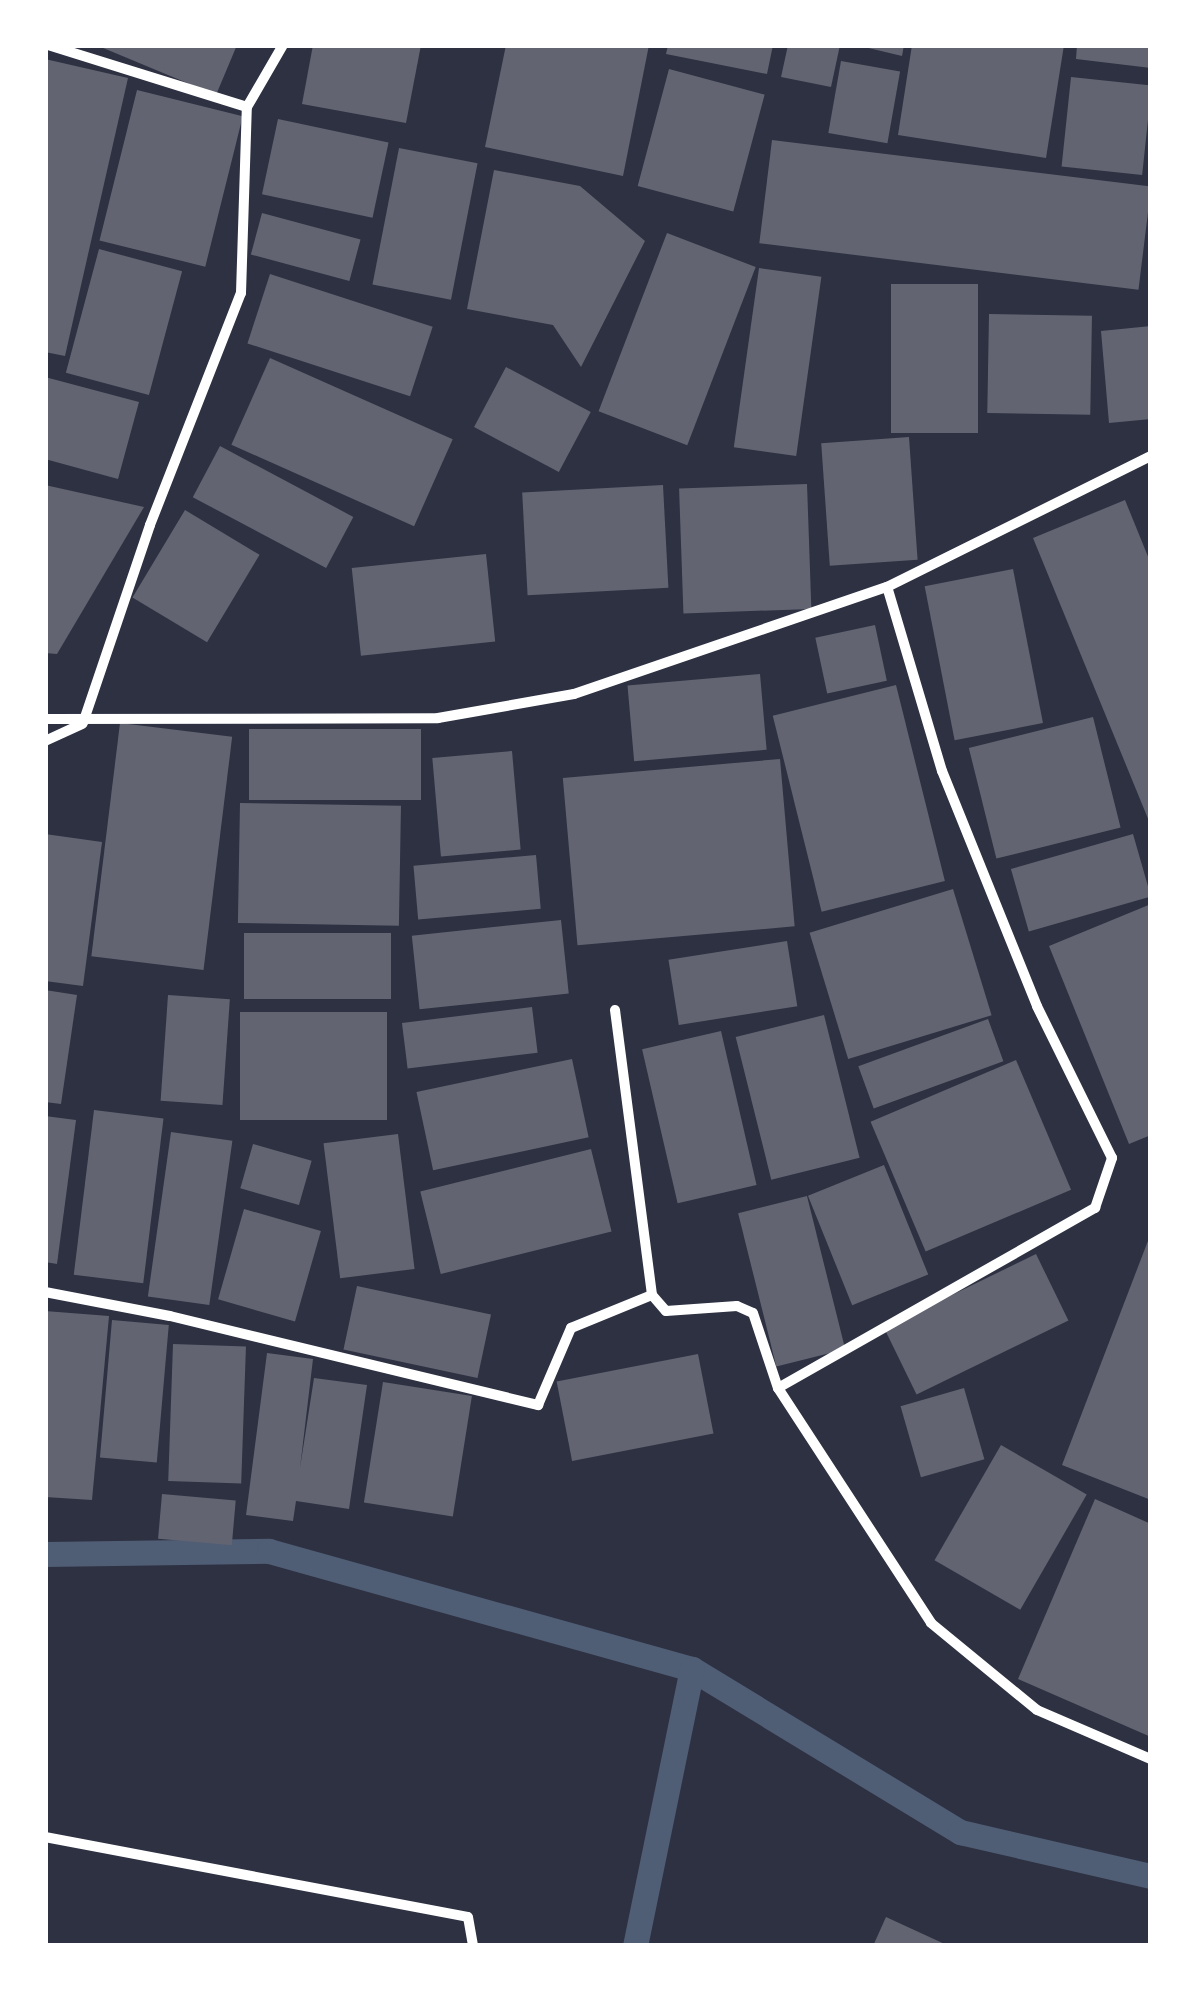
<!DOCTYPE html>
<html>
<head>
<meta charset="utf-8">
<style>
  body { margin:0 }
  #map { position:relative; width:1196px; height:1991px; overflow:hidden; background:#2d3142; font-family:Cabin,sans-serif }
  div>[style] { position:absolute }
  .stream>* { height:25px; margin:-12.5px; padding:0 12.5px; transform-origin:12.5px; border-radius:12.5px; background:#4f5d75 }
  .building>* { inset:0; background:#626471; transform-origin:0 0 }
  .minor>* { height:10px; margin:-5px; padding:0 5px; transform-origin:5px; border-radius:5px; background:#fff }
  span { translate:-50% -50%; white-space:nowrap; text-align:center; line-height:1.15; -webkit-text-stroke:8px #fff; paint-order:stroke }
  .frame { position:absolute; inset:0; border:48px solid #fff; pointer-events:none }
</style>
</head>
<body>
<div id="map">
  <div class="stream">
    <div style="left:45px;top:1554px;width:224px;rotate:-0.8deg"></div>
    <div style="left:269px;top:1551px;width:439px;rotate:15.6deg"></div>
    <div style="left:692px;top:1669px;width:314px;rotate:31.3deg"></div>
    <div style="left:960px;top:1832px;width:196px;rotate:13deg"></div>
    <div style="left:635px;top:1946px;width:283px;rotate:-78.4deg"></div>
  </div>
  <div class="building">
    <div style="clip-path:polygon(96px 45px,237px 45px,216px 95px)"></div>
    <div style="clip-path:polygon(313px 45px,421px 45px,406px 123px,302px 104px)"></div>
    <div style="clip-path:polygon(506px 45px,649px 45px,623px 176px,485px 147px)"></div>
    <div style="clip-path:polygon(668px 45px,773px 45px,767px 74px,666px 54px)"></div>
    <div style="clip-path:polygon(788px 45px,840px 45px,831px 87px,781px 77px)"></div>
    <div style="clip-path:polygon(856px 45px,904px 45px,902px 56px)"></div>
    <div style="clip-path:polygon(912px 45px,1064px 45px,1046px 158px,898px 135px)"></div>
    <div style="clip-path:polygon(1077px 45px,1151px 45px,1151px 68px,1076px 59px)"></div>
    <div style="clip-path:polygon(45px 59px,128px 78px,65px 356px,45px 352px)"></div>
    <div style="left:841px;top:61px;width:60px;height:73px;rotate:10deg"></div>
    <div style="left:669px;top:69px;width:99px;height:121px;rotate:15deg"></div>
    <div style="left:1071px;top:77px;width:81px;height:90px;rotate:6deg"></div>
    <div style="left:137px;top:90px;width:109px;height:155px;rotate:14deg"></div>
    <div style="left:278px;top:119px;width:113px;height:77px;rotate:12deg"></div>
    <div style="left:772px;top:140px;width:382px;height:104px;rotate:7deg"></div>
    <div style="left:399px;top:148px;width:80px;height:139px;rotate:11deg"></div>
    <div style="clip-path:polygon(494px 170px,580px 186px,645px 241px,581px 367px,553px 325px,467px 309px)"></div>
    <div style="left:262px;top:213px;width:102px;height:43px;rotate:15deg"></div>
    <div style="left:667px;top:233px;width:95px;height:191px;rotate:21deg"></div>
    <div style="left:99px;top:249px;width:86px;height:128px;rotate:15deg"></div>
    <div style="left:759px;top:268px;width:63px;height:181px;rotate:8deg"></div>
    <div style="left:270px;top:274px;width:171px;height:73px;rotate:18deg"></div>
    <div style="left:891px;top:284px;width:87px;height:149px"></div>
    <div style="left:989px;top:314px;width:103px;height:99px;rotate:1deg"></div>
    <div style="clip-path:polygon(1151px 326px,1151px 419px,1109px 423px,1101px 331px)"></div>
    <div style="left:270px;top:358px;width:200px;height:95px;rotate:24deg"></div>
    <div style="left:506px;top:367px;width:96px;height:68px;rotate:28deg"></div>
    <div style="clip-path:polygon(45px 377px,139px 402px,118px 479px,45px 459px)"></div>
    <div style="left:909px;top:437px;width:123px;height:88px;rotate:86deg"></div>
    <div style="left:220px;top:446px;width:151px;height:58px;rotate:28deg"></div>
    <div style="left:807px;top:484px;width:125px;height:128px;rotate:88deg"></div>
    <div style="clip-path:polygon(45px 485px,144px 507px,57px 654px,45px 653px)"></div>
    <div style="left:663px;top:485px;width:103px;height:141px;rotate:87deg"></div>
    <div style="clip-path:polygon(1125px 500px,1151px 564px,1151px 826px,1033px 538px)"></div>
    <div style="left:185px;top:510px;width:87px;height:102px;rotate:31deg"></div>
    <div style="left:486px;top:554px;width:88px;height:135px;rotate:84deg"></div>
    <div style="left:1013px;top:569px;width:157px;height:90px;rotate:79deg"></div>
    <div style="left:875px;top:625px;width:57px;height:61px;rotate:78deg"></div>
    <div style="left:760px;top:674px;width:76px;height:133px;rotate:85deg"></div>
    <div style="left:896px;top:685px;width:202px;height:127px;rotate:76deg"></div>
    <div style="left:1093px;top:717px;width:114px;height:128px;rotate:76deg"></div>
    <div style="left:120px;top:723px;width:113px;height:235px;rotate:7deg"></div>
    <div style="left:249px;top:729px;width:172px;height:71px"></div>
    <div style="left:512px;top:751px;width:99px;height:80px;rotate:85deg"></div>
    <div style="left:780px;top:759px;width:168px;height:218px;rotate:85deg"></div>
    <div style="left:240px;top:803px;width:161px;height:120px;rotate:1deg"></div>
    <div style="clip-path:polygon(45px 834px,102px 842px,83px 986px,45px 981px)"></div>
    <div style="left:1133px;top:834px;width:65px;height:127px;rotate:74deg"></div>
    <div style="left:536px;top:855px;width:54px;height:123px;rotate:85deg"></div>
    <div style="left:953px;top:889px;width:132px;height:150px;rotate:73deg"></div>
    <div style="clip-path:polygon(1151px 904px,1151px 1135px,1129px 1144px,1049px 946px)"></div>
    <div style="left:561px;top:920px;width:74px;height:150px;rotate:84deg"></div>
    <div style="left:244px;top:933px;width:147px;height:66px"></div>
    <div style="left:787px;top:941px;width:66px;height:120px;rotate:81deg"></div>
    <div style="clip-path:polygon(45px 990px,77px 995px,61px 1104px,45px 1102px)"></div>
    <div style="left:168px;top:995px;width:62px;height:106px;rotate:4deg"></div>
    <div style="left:532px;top:1007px;width:46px;height:131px;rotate:83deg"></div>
    <div style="left:240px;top:1012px;width:147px;height:108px"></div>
    <div style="left:824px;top:1015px;width:147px;height:91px;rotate:76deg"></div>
    <div style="left:988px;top:1019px;width:45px;height:138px;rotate:70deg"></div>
    <div style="left:721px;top:1031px;width:158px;height:81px;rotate:77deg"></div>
    <div style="left:572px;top:1059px;width:80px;height:159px;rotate:78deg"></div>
    <div style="left:1016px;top:1060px;width:141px;height:158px;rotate:67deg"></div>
    <div style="left:94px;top:1110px;width:70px;height:166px;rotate:7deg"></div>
    <div style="clip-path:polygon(45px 1116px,76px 1120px,57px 1264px,45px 1262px)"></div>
    <div style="left:171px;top:1132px;width:62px;height:166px;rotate:8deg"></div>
    <div style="left:398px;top:1134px;width:136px;height:75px;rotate:83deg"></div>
    <div style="left:253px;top:1144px;width:61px;height:46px;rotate:16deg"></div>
    <div style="left:591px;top:1149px;width:85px;height:176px;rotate:76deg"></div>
    <div style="left:884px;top:1165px;width:118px;height:82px;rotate:68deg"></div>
    <div style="left:807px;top:1196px;width:158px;height:71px;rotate:76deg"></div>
    <div style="left:244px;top:1209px;width:80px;height:94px;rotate:16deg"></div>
    <div style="clip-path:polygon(1151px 1233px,1151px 1500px,1062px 1465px)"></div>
    <div style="left:1036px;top:1254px;width:74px;height:169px;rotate:64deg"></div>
    <div style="left:357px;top:1286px;width:137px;height:65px;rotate:12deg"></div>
    <div style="clip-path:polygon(45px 1311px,109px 1316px,92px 1500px,45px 1497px)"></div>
    <div style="left:112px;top:1320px;width:57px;height:138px;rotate:5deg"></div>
    <div style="left:173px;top:1344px;width:73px;height:137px;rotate:2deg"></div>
    <div style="clip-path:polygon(267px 1353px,313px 1359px,300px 1468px,314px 1378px,367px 1385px,349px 1509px,296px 1501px,293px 1521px,246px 1515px)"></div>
    <div style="left:698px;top:1354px;width:81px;height:144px;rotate:79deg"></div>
    <div style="left:383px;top:1382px;width:90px;height:122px;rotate:9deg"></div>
    <div style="left:964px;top:1388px;width:74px;height:66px;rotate:74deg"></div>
    <div style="left:1001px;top:1445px;width:99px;height:133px;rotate:30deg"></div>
    <div style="left:162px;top:1494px;width:74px;height:45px;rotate:5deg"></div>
    <div style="clip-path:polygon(1095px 1499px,1151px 1524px,1151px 1737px,1018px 1679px)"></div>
    <div style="clip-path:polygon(886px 1917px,949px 1946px,873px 1946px)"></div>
  </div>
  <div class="minor">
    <div style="left:48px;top:45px;width:208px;rotate:17.3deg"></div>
    <div style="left:45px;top:719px;width:393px;rotate:-0.1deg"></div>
    <div style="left:438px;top:718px;width:138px;rotate:-10deg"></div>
    <div style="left:574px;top:694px;width:331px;rotate:-18.9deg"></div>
    <div style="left:887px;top:587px;width:295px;rotate:-26.4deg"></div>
    <div style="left:83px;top:723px;width:209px;rotate:-71.3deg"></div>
    <div style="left:150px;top:525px;width:249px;rotate:-68.6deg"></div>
    <div style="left:241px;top:293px;width:186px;rotate:-88.2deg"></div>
    <div style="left:247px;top:107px;width:72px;rotate:-59.9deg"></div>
    <div style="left:45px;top:741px;width:41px;rotate:-24.7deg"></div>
    <div style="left:615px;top:1010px;width:287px;rotate:82.6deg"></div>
    <div style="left:652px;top:1295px;width:21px;rotate:49deg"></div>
    <div style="left:666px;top:1311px;width:71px;rotate:-4deg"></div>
    <div style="left:737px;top:1306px;width:17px;rotate:24deg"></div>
    <div style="left:753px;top:1313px;width:79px;rotate:71.6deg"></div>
    <div style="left:778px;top:1388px;width:280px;rotate:56.9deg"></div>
    <div style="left:931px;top:1623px;width:137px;rotate:39.4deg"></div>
    <div style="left:1037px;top:1710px;width:124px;rotate:23.3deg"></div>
    <div style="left:45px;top:1292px;width:127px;rotate:10.9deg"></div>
    <div style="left:170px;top:1316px;width:379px;rotate:13.6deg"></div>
    <div style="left:538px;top:1405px;width:84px;rotate:-66.8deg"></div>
    <div style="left:571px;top:1328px;width:87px;rotate:-22.2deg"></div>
    <div style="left:778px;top:1388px;width:365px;rotate:-29.6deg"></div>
    <div style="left:1095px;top:1208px;width:53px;rotate:-71.2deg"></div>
    <div style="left:1112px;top:1158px;width:169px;rotate:-116.3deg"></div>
    <div style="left:1037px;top:1006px;width:253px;rotate:-112deg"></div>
    <div style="left:942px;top:771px;width:192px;rotate:-106.6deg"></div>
    <div style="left:45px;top:1837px;width:430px;rotate:10.7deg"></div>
    <div style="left:468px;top:1917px;width:29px;rotate:80deg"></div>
  </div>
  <div class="frame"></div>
</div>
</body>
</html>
